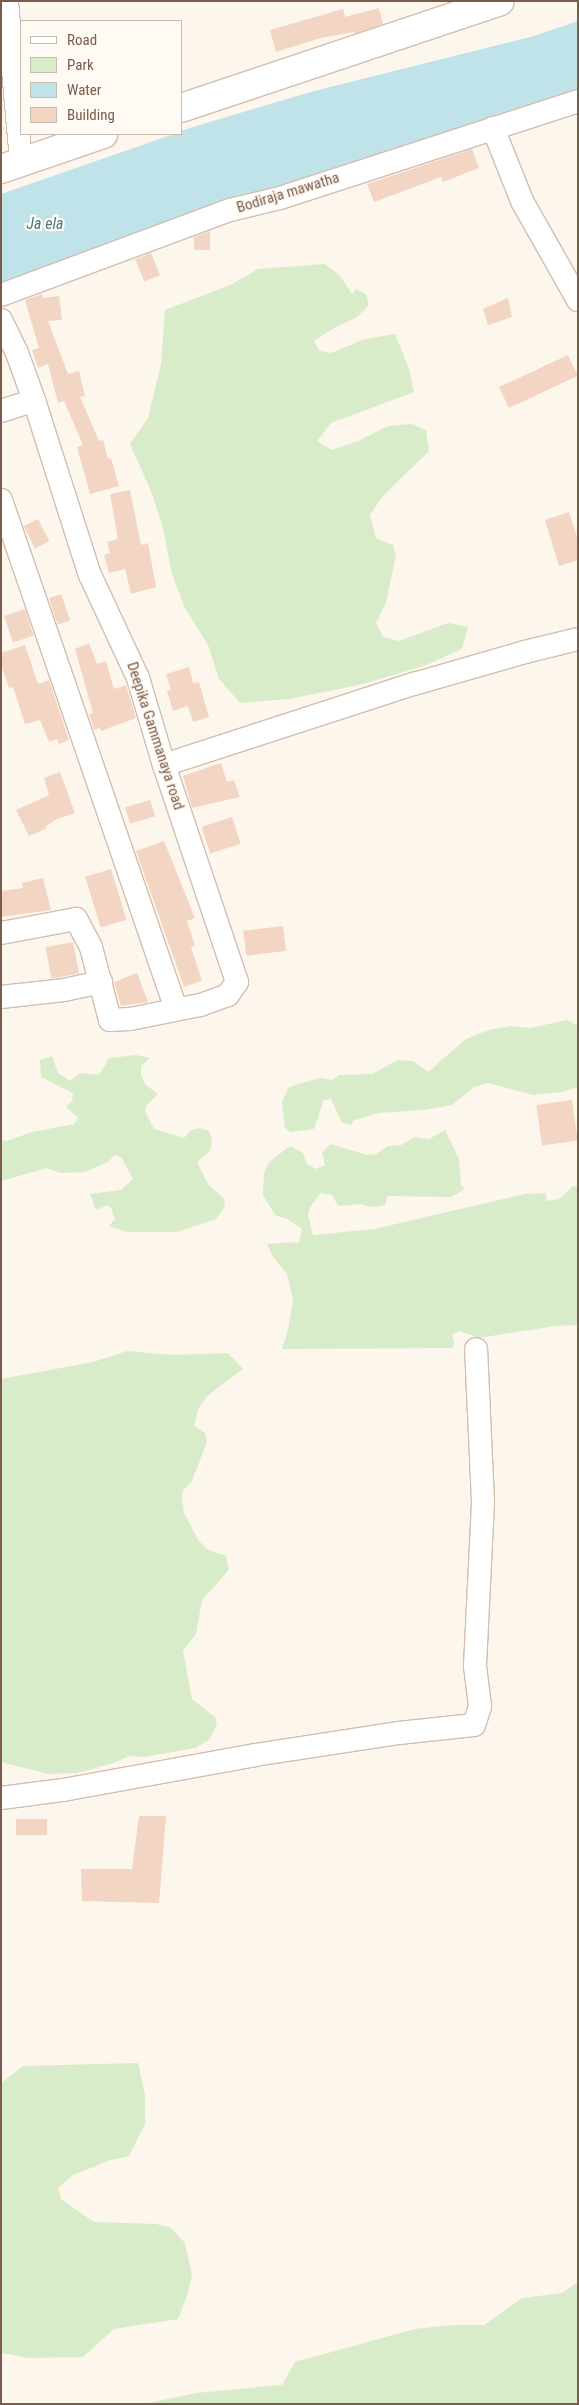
<!DOCTYPE html>
<html>
<head>
<meta charset="utf-8">
<style>
  body { margin:0 }
  #map { position:relative; width:579px; height:2405px; overflow:hidden; background:#fdf6ec; font-family:"Roboto Condensed",sans-serif }
  div>[style] { position:absolute }
  .green>* { inset:0; background:#d8ecc9 }
  .water>* { inset:0; background:#bfe3e8 }
  .building>* { inset:0; background:#f3d5c3; transform-origin:0 0 }
  .roads { filter:drop-shadow(1px 0 #d1beb0) drop-shadow(-1px 0 #d1beb0) drop-shadow(0 1px #d1beb0) drop-shadow(0 -1px #d1beb0) }
  .street>* { height:22px; margin:-11px; padding:0 11px; transform-origin:11px; border-radius:11px; background:#fff }
  .secondary>* { height:28px; margin:-14px; padding:0 14px; transform-origin:14px; border-radius:14px; background:#fff }
  span { translate:-50% -50%; white-space:nowrap; text-align:center; line-height:1.15; -webkit-text-stroke:4.5px #fffaf3; paint-order:stroke }
  .street-label { font-size:15px; color:#7a5c4d }
  .water-label { font-size:16px; color:#437c86; font-style:italic }
  .frame { position:absolute; inset:0; border:2px solid #7a5c4d; pointer-events:none }
  .legend { position:absolute; left:20px; top:20px; width:162px; height:115px; box-sizing:border-box; background:#fffaf3; border:1px solid #cabbb1; margin:0; padding:6px 9px; list-style:none; font-size:15px; color:#7a5c4d }
  .legend li { display:flex; align-items:center; gap:10px; height:25px }
  .legend b { width:25px; border:1px solid #cabbb1 }
</style>
</head>
<body>
<div id="map">
  <div class="green">
    <div style="clip-path:polygon(325px 264px,340px 276px,352px 294px,356px 289px,366px 294px,369px 305px,357px 317px,334px 328px,314px 341px,320px 351px,331px 353px,365px 339px,395px 334px,409px 369px,414px 392px,331px 423px,317px 441px,332px 450px,358px 441px,388px 426px,411px 424px,426px 430px,429px 451px,382px 497px,370px 515px,376px 538px,393px 545px,396px 555px,386px 603px,376px 623px,383px 637px,399px 641px,448px 623px,468px 627px,462px 649px,424px 666px,359px 685px,289px 699px,240px 703px,219px 679px,208px 645px,185px 608px,172px 574px,162px 524px,151px 491px,130px 444px,148px 418px,161px 364px,165px 310px,230px 285px,258px 269px)"></div>
    <div style="clip-path:polygon(567px 1020px,578px 1026px,578px 1087px,562px 1092px,533px 1095px,488px 1083px,474px 1087px,452px 1105px,423px 1110px,379px 1113px,354px 1120px,351px 1125px,342px 1123px,331px 1099px,324px 1100px,314px 1129px,291px 1132px,285px 1128px,282px 1103px,288px 1088px,298px 1084px,321px 1078px,332px 1080px,339px 1075px,372px 1074px,398px 1060px,413px 1061px,428px 1072px,466px 1039px,489px 1030px,510px 1026px,530px 1028px)"></div>
    <div style="clip-path:polygon(136px 1055px,150px 1058px,141px 1066px,141px 1075px,146px 1085px,158px 1094px,147px 1105px,145px 1111px,154px 1129px,184px 1138px,191px 1130px,199px 1128px,209px 1131px,212px 1139px,211px 1150px,197px 1162px,208px 1184px,224px 1199px,225px 1206px,216px 1219px,177px 1232px,127px 1232px,109px 1226px,115px 1219px,111px 1208px,107px 1205px,96px 1210px,90px 1194px,121px 1190px,133px 1179px,121px 1157px,115px 1155px,108px 1162px,85px 1172px,60px 1173px,47px 1168px,1px 1181px,1px 1140px,7px 1141px,32px 1132px,74px 1124px,78px 1118px,67px 1108px,67px 1105px,72px 1102px,73px 1093px,41px 1077px,40px 1060px,52px 1056px,58px 1073px,70px 1081px,80px 1073px,98px 1075px,101px 1072px,109px 1058px)"></div>
    <div style="clip-path:polygon(445px 1130px,459px 1159px,461px 1185px,465px 1189px,451px 1197px,388px 1196px,385px 1205px,372px 1207px,360px 1204px,338px 1206px,332px 1195px,321px 1193px,310px 1207px,308px 1215px,313px 1235px,374px 1229px,525px 1194px,546px 1193px,547px 1201px,559px 1199px,573px 1186px,578px 1186px,578px 1325px,555px 1326px,479px 1338px,459px 1331px,452px 1334px,454px 1342px,453px 1348px,282px 1349px,288px 1330px,293px 1300px,287px 1274px,273px 1257px,267px 1244px,299px 1242px,302px 1229px,287px 1219px,275px 1215px,263px 1195px,264px 1173px,269px 1162px,290px 1146px,303px 1153px,307px 1164px,316px 1169px,325px 1165px,322px 1153px,330px 1144px,367px 1155px,376px 1154px,388px 1146px,401px 1145px,415px 1137px,429px 1139px)"></div>
    <div style="clip-path:polygon(127px 1351px,171px 1355px,228px 1353px,243px 1369px,208px 1395px,198px 1409px,194px 1426px,205px 1433px,207px 1442px,191px 1483px,183px 1490px,182px 1498px,184px 1513px,198px 1540px,207px 1549px,226px 1556px,229px 1570px,202px 1600px,196px 1634px,183px 1651px,192px 1699px,215px 1717px,217px 1724px,210px 1739px,196px 1748px,144px 1757px,129px 1756px,114px 1763px,77px 1773px,48px 1774px,1px 1762px,1px 1379px,93px 1362px)"></div>
    <div style="clip-path:polygon(138px 2063px,145px 2095px,145px 2124px,129px 2156px,111px 2160px,73px 2175px,58px 2188px,61px 2199px,94px 2222px,156px 2224px,170px 2227px,185px 2243px,192px 2275px,187px 2296px,178px 2319px,114px 2329px,83px 2357px,29px 2358px,1px 2353px,1px 2083px,23px 2066px)"></div>
    <div style="clip-path:polygon(578px 2282px,578px 2404px,144px 2404px,196px 2393px,282px 2385px,295px 2362px,415px 2329px,452px 2325px,484px 2325px,522px 2298px,562px 2293px)"></div>
  </div>
  <div class="water">
    <div style="clip-path:polygon(578px 21px,578px 93px,1px 286px,1px 194px,174px 134px,181px 134px,181px 131px,196px 126px,314px 91px,534px 36px)"></div>
  </div>
  <div class="building">
    <div style="clip-path:polygon(379px 8px,383px 24px,354px 34px,353px 32px,321px 38px,276px 52px,270px 30px,343px 9px,345px 17px)"></div>
    <div style="clip-path:polygon(472px 149px,479px 168px,443px 182px,441px 177px,374px 202px,367px 184px)"></div>
    <div style="clip-path:polygon(210px 231px,210px 250px,194px 250px,194px 237px)"></div>
    <div style="left:151px;top:253px;width:24px;height:17px;rotate:68deg"></div>
    <div style="clip-path:polygon(42px 294px,43px 298px,59px 296px,62px 320px,48px 321px,68px 374px,79px 371px,85px 396px,80px 397px,99px 441px,103px 440px,108px 459px,111px 458px,119px 486px,90px 494px,77px 447px,83px 445px,64px 401px,58px 403px,48px 364px,38px 368px,32px 350px,39px 348px,25px 300px)"></div>
    <div style="clip-path:polygon(508px 298px,512px 317px,488px 325px,483px 309px)"></div>
    <div style="left:568px;top:355px;width:23px;height:76px;rotate:65deg"></div>
    <div style="clip-path:polygon(130px 490px,141px 545px,148px 543px,156px 587px,131px 594px,125px 569px,109px 573px,104px 555px,110px 553px,107px 542px,118px 539px,110px 494px)"></div>
    <div style="clip-path:polygon(569px 512px,578px 540px,578px 560px,559px 566px,545px 520px)"></div>
    <div style="left:38px;top:519px;width:25px;height:16px;rotate:63deg"></div>
    <div style="left:61px;top:594px;width:28px;height:13px;rotate:71deg"></div>
    <div style="left:25px;top:609px;width:28px;height:22px;rotate:72deg"></div>
    <div style="clip-path:polygon(89px 643px,97px 664px,106px 661px,114px 689px,126px 685px,136px 718px,101px 731px,100px 728px,94px 730px,89px 714px,93px 713px,75px 649px)"></div>
    <div style="clip-path:polygon(25px 645px,38px 684px,49px 680px,69px 740px,59px 744px,57px 739px,49px 742px,40px 720px,25px 724px,13px 687px,9px 688px,1px 665px,1px 653px)"></div>
    <div style="clip-path:polygon(189px 667px,193px 683px,199px 682px,209px 717px,193px 722px,188px 706px,173px 711px,167px 691px,171px 690px,166px 674px)"></div>
    <div style="clip-path:polygon(221px 763px,227px 782px,234px 780px,240px 797px,192px 808px,183px 776px)"></div>
    <div style="clip-path:polygon(60px 772px,75px 813px,55px 820px,46px 826px,47px 828px,29px 836px,16px 810px,49px 795px,44px 778px)"></div>
    <div style="left:150px;top:800px;width:17px;height:26px;rotate:73deg"></div>
    <div style="left:232px;top:817px;width:28px;height:32px;rotate:72deg"></div>
    <div style="clip-path:polygon(164px 841px,195px 918px,187px 921px,195px 946px,191px 947px,202px 981px,184px 987px,136px 851px)"></div>
    <div style="left:111px;top:869px;width:53px;height:27px;rotate:73deg"></div>
    <div style="clip-path:polygon(43px 878px,51px 910px,1px 917px,1px 891px,23px 888px,22px 883px)"></div>
    <div style="left:283px;top:926px;width:25px;height:40px;rotate:83deg"></div>
    <div style="left:73px;top:942px;width:32px;height:28px;rotate:79deg"></div>
    <div style="clip-path:polygon(137px 973px,148px 1002px,121px 1006px,114px 982px)"></div>
    <div style="left:572px;top:1100px;width:41px;height:36px;rotate:82deg"></div>
    <div style="clip-path:polygon(139px 1816px,166px 1816px,159px 1903px,82px 1901px,81px 1869px,132px 1869px)"></div>
    <div style="left:16px;top:1819px;width:31px;height:16px"></div>
  </div>
  <div class="roads">
    <div class="street">
      <div style="left:7px;top:1px;width:161px;rotate:85deg"></div>
      <div style="left:493px;top:128px;width:79px;rotate:68.3deg"></div>
      <div style="left:522px;top:201px;width:114px;rotate:60.5deg"></div>
      <div style="left:1px;top:295px;width:244px;rotate:-20.4deg"></div>
      <div style="left:230px;top:210px;width:51px;rotate:-13.5deg"></div>
      <div style="left:280px;top:198px;width:313px;rotate:-18deg"></div>
      <div style="left:1px;top:320px;width:37px;rotate:64deg"></div>
      <div style="left:17px;top:353px;width:50px;rotate:70.1deg"></div>
      <div style="left:34px;top:400px;width:184px;rotate:72.3deg"></div>
      <div style="left:90px;top:575px;width:114px;rotate:65deg"></div>
      <div style="left:138px;top:678px;width:91px;rotate:73.4deg"></div>
      <div style="left:164px;top:765px;width:229px;rotate:71.4deg"></div>
      <div style="left:237px;top:982px;width:16px;rotate:125deg"></div>
      <div style="left:228px;top:995px;width:30px;rotate:160deg"></div>
      <div style="left:200px;top:1005px;width:71px;rotate:168.7deg"></div>
      <div style="left:130px;top:1019px;width:20px;rotate:177deg"></div>
      <div style="left:110px;top:1020px;width:75px;rotate:-104.6deg"></div>
      <div style="left:91px;top:947px;width:32px;rotate:-118deg"></div>
      <div style="left:76px;top:919px;width:76px;rotate:169.4deg"></div>
      <div style="left:1px;top:411px;width:35px;rotate:-18deg"></div>
      <div style="left:1px;top:500px;width:538px;rotate:71.03deg"></div>
      <div style="left:164px;top:765px;width:263px;rotate:-18deg"></div>
      <div style="left:414px;top:684px;width:116px;rotate:-16.1deg"></div>
      <div style="left:525px;top:652px;width:55px;rotate:-13.8deg"></div>
      <div style="left:1px;top:997px;width:63px;rotate:-6.3deg"></div>
      <div style="left:64px;top:990px;width:38px;rotate:-12deg"></div>
      <div style="left:1px;top:1798px;width:63px;rotate:-7.4deg"></div>
      <div style="left:63px;top:1790px;width:195px;rotate:-10.3deg"></div>
      <div style="left:255px;top:1755px;width:146px;rotate:-8.7deg"></div>
      <div style="left:399px;top:1733px;width:75px;rotate:-6.1deg"></div>
      <div style="left:474px;top:1725px;width:20px;rotate:-72deg"></div>
      <div style="left:480px;top:1706px;width:40px;rotate:-97.1deg"></div>
      <div style="left:475px;top:1666px;width:164px;rotate:-87.2deg"></div>
      <div style="left:483px;top:1502px;width:153px;rotate:-92.6deg"></div>
    </div>
    <div class="secondary">
      <div style="left:181px;top:108px;width:336px;rotate:-18.5deg"></div>
      <div style="left:1px;top:169px;width:108px;rotate:-18.9deg"></div>
    </div>
  </div>
  <div class="street-label">
    <span style="left:288px;top:193px;rotate:-17deg">Bodiraja mawatha</span>
    <span style="left:155px;top:736px;rotate:72deg">Deepika Gammanaya road</span>
  </div>
  <div class="water-label">
    <span style="left:45px;top:224px">Ja ela</span>
  </div>
  <div class="frame"></div>
  <ul class="legend">
  <li><b style="height:6px;background:#fff"></b>Road</li>
  <li><b style="height:14px;background:#d8ecc9"></b>Park</li>
  <li><b style="height:14px;background:#bfe3e8"></b>Water</li>
  <li><b style="height:14px;background:#f3d5c3"></b>Building</li>
  </ul>
</div>
</body>
</html>
